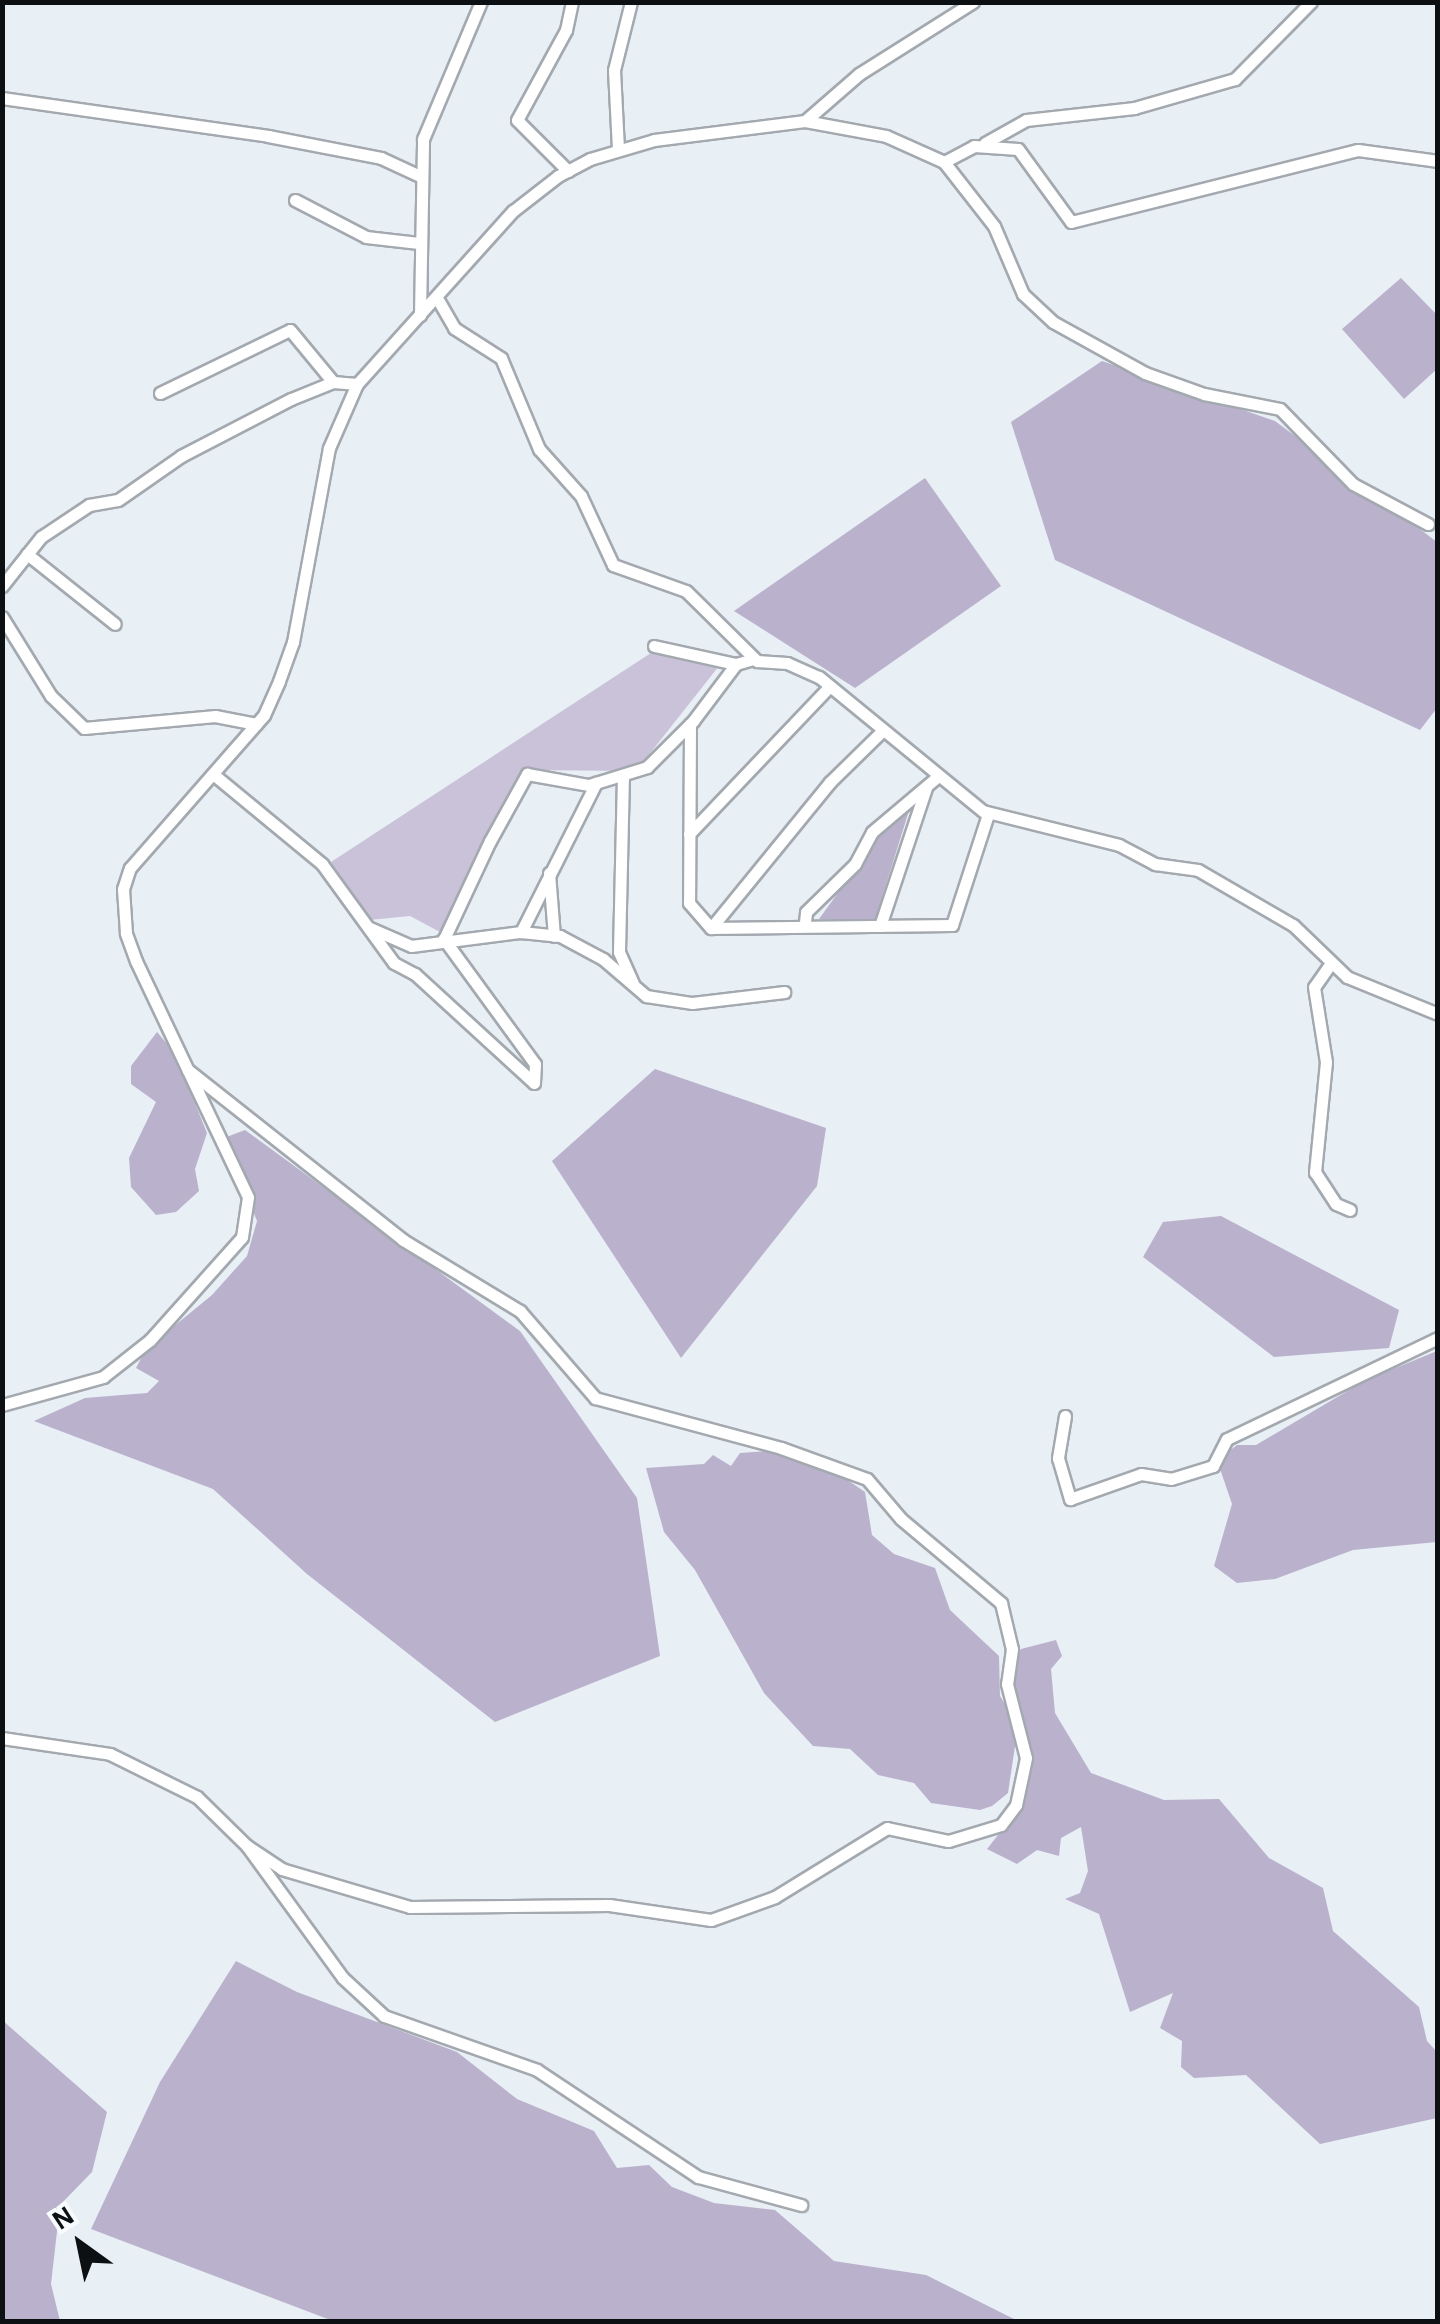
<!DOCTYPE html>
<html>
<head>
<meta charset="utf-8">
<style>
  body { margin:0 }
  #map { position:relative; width:1440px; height:2324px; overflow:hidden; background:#e8eff5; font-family:"Alegreya Sans",sans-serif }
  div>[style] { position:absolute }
  .green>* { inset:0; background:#c9c2d8 }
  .forest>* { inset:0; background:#bab1cd }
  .stream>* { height:2.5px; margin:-1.25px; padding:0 1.25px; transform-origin:1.25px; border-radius:1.25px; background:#88afac }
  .roads { filter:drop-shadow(2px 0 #a3a9af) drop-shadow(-2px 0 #a3a9af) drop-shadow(0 2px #a3a9af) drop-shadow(0 -2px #a3a9af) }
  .minor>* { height:11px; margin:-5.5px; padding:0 5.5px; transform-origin:5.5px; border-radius:5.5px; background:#fff }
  span { translate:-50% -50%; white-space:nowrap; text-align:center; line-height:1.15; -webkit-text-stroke:10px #f9fcfe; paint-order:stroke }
  .frame { position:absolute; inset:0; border:5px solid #0d1012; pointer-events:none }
  .north { position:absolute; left:30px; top:2194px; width:100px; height:100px; -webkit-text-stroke:8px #f9fcfe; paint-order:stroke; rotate:327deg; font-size:28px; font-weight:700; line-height:40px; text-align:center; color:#0d1012 }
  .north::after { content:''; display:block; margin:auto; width:35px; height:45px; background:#0d1012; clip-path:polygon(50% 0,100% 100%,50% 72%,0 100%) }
</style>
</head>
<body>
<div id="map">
  <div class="green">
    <div style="clip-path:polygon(654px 651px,719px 666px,636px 771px,524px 770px,440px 932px,410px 916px,369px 920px,331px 862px)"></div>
  </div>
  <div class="forest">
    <div style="clip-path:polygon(1401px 278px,1438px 316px,1437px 369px,1404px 399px,1342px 329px)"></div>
    <div style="clip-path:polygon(1102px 361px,1275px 421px,1437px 542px,1437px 708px,1420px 730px,1055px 560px,1011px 422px)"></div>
    <div style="clip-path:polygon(925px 478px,1001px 586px,855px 688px,734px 611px)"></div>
    <div style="clip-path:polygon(912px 801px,875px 920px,819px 919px,893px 817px)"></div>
    <div style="clip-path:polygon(157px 1032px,174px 1052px,207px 1133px,195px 1169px,199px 1191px,176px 1212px,156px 1215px,131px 1187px,129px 1158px,156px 1102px,131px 1084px,131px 1066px)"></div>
    <div style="clip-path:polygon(655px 1069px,826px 1128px,817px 1186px,681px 1358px,552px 1161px)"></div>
    <div style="clip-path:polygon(245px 1130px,520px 1331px,637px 1498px,660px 1656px,495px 1722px,307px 1574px,213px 1489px,34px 1421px,85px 1398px,147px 1393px,159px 1381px,136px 1368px,146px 1349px,212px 1295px,247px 1256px,257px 1221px,224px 1138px)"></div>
    <div style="clip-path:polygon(1221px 1216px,1399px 1310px,1389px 1348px,1274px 1357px,1143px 1257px,1163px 1222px)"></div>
    <div style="clip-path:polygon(1437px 1351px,1437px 1542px,1353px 1550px,1275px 1579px,1237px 1583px,1214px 1566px,1232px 1504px,1217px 1460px,1237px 1445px,1256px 1445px,1366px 1380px)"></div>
    <div style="clip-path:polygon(767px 1451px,840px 1475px,865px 1492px,872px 1535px,894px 1554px,935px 1568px,950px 1610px,999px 1656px,1000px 1696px,1018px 1726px,1008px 1793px,992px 1806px,980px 1810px,931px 1803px,914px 1783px,878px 1775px,850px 1749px,813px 1746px,764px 1693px,695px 1570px,664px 1532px,646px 1468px,704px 1464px,713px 1455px,731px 1466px,740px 1453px)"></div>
    <div style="clip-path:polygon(1056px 1640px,1062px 1656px,1051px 1669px,1055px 1713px,1091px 1773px,1164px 1800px,1219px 1799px,1269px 1858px,1323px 1888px,1333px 1931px,1419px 2007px,1427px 2041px,1437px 2052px,1437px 2118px,1320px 2144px,1246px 2075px,1194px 2078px,1181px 2067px,1182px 2041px,1160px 2028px,1173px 1993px,1130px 2012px,1099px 1914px,1065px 1899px,1080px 1893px,1088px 1871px,1081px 1827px,1061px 1838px,1059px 1856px,1037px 1850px,1017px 1864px,987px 1849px,1024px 1802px,1028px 1739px,1010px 1683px,1014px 1659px,1021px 1649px)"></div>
    <div style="clip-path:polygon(236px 1961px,297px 1992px,457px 2052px,517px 2099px,594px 2131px,617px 2168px,649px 2165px,672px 2187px,714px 2203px,775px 2210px,834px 2261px,926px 2275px,1018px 2321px,333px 2321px,91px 2229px,160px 2082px)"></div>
    <div style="clip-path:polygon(2px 2020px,107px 2112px,92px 2172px,60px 2205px,51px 2284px,60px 2321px,3px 2321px)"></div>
  </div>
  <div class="stream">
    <div style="left:2px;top:3px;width:1px;rotate:-45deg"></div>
  </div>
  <div class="roads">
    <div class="minor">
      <div style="left:2px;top:98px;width:269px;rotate:8.1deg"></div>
      <div style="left:268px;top:136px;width:115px;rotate:11deg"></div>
      <div style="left:381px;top:158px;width:41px;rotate:24.7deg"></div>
      <div style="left:805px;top:121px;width:72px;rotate:-41deg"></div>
      <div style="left:859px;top:74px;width:135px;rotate:-32.3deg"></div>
      <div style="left:985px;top:143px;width:47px;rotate:-29.3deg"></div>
      <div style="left:1026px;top:120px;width:109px;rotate:-6.3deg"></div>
      <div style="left:1134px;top:108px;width:105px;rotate:-16deg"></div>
      <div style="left:1235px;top:79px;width:108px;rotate:-45.4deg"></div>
      <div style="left:618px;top:149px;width:79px;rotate:-92.9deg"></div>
      <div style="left:614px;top:70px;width:70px;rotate:-76deg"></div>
      <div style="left:944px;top:162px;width:34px;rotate:-28deg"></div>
      <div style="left:974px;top:146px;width:44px;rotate:3.9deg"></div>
      <div style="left:1018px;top:149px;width:90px;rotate:54deg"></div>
      <div style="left:1071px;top:222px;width:296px;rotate:-14.1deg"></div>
      <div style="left:1358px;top:150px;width:81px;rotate:7.8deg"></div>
      <div style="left:568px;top:171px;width:72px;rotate:-135deg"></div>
      <div style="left:517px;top:120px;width:102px;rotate:-61.4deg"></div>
      <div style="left:566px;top:30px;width:29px;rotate:-78deg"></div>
      <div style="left:295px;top:200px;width:80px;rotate:27.5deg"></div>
      <div style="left:366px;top:237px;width:53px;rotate:6.5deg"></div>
      <div style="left:437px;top:298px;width:34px;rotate:60deg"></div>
      <div style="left:454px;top:328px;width:56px;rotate:32.6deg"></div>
      <div style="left:501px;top:358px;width:99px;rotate:67.3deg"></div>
      <div style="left:539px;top:449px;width:63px;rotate:48.2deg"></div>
      <div style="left:581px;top:496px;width:76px;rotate:65.1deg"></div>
      <div style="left:613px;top:565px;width:77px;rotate:19.6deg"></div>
      <div style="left:686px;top:591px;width:100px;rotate:44.6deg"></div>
      <div style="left:757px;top:661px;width:30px;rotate:4deg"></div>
      <div style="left:787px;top:663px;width:35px;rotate:24deg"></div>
      <div style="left:819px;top:677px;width:212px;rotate:39.3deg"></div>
      <div style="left:983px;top:811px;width:140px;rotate:14deg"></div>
      <div style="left:1119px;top:845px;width:41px;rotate:27.8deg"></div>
      <div style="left:1155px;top:864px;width:43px;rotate:7.9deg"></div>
      <div style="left:1198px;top:870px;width:110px;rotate:30.1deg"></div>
      <div style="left:1293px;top:925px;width:75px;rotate:43.9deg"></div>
      <div style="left:1347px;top:977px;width:98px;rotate:22.1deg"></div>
      <div style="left:420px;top:315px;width:176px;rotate:-89deg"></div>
      <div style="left:423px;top:139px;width:149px;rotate:-67.1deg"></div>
      <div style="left:160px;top:393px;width:144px;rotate:-25.9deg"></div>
      <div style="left:290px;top:330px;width:67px;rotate:50.4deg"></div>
      <div style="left:27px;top:554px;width:112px;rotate:38.5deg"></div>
      <div style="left:2px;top:586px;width:63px;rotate:-51.5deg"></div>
      <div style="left:41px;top:537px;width:58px;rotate:-33.7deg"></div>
      <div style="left:89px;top:505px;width:29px;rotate:-10deg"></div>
      <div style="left:118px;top:500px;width:77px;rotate:-34.9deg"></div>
      <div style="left:181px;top:456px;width:124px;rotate:-27.4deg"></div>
      <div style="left:291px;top:399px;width:45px;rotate:-22deg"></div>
      <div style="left:333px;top:382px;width:24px;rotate:5deg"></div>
      <div style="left:2px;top:617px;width:93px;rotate:58.2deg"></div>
      <div style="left:51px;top:696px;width:46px;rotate:44.1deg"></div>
      <div style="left:84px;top:728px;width:132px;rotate:-5.2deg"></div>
      <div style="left:215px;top:716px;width:42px;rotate:11deg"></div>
      <div style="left:654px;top:646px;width:84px;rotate:12.4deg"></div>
      <div style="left:690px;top:724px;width:179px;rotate:90.3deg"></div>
      <div style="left:689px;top:903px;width:33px;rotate:49deg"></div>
      <div style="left:711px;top:928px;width:241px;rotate:-0.7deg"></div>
      <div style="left:952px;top:925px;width:117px;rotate:-72deg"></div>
      <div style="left:213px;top:774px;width:141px;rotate:39.5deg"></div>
      <div style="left:322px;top:864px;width:122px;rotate:54deg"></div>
      <div style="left:394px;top:963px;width:24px;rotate:28deg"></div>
      <div style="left:415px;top:974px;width:161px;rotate:42.5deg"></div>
      <div style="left:534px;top:1083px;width:19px;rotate:-87deg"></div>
      <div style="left:535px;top:1064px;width:155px;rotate:-126.1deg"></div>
      <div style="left:444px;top:939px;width:108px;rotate:-64.9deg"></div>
      <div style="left:490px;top:841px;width:77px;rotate:-61.1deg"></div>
      <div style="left:527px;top:774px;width:63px;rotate:10.1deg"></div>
      <div style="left:589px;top:785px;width:61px;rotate:-17.2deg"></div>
      <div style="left:647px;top:767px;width:65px;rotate:-45deg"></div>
      <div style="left:693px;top:721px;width:71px;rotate:-53deg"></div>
      <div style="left:736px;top:664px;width:18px;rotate:-16deg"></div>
      <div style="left:623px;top:775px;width:177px;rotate:91.3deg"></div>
      <div style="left:619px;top:952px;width:34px;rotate:66deg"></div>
      <div style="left:689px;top:834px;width:204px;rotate:-46.4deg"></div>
      <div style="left:549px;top:873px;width:63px;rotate:85.5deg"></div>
      <div style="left:805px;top:922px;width:10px;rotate:-84deg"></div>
      <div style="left:806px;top:912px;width:69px;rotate:-44.4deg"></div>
      <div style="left:855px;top:864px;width:36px;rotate:-62deg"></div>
      <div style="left:872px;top:832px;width:85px;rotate:-40.2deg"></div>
      <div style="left:880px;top:926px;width:145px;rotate:-71.6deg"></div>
      <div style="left:370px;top:928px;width:45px;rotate:23.7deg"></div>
      <div style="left:411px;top:946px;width:111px;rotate:-7.3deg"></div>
      <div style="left:521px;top:932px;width:39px;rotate:6deg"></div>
      <div style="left:560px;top:936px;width:49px;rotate:28.1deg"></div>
      <div style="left:603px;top:959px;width:57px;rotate:40.7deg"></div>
      <div style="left:646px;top:996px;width:47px;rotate:8.7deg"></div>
      <div style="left:692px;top:1003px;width:93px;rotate:-6.8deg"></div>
      <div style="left:711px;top:928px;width:188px;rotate:-50.8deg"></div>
      <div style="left:830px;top:782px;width:73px;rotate:-44.4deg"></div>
      <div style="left:521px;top:932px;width:167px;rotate:-63.3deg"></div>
      <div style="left:1331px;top:963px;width:29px;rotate:125deg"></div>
      <div style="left:1314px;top:987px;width:76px;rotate:80.9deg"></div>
      <div style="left:1326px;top:1062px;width:111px;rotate:95.7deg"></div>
      <div style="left:1315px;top:1172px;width:38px;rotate:57deg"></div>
      <div style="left:1336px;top:1204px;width:15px;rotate:23deg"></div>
      <div style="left:188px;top:1070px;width:274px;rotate:38.3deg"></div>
      <div style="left:403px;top:1240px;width:137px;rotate:31.3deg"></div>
      <div style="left:520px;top:1311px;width:115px;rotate:49.2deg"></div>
      <div style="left:595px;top:1398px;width:193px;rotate:15deg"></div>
      <div style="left:781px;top:1448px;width:91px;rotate:19.8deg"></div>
      <div style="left:867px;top:1479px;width:52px;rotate:49.6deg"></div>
      <div style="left:901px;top:1519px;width:131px;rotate:40deg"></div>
      <div style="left:1001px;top:1603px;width:47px;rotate:76.6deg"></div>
      <div style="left:1012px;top:1649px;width:35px;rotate:98deg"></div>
      <div style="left:1007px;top:1684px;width:76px;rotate:75.6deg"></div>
      <div style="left:1026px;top:1758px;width:48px;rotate:102deg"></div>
      <div style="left:1016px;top:1805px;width:25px;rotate:127deg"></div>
      <div style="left:1001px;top:1825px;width:55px;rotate:163.2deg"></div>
      <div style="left:948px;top:1841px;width:62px;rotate:-168deg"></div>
      <div style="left:887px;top:1828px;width:132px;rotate:148.4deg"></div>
      <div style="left:775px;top:1897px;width:68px;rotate:160.2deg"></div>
      <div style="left:711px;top:1920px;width:103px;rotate:-171.6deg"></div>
      <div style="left:609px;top:1905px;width:199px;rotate:179.4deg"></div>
      <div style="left:410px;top:1907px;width:134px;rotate:-163.5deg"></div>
      <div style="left:282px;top:1869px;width:42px;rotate:-146.7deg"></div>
      <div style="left:2px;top:1405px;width:105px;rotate:-15.5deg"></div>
      <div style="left:103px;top:1377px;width:60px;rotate:-38.2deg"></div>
      <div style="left:150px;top:1340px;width:138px;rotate:-48.2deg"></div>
      <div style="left:242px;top:1237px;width:40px;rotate:-81.5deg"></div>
      <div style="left:248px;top:1197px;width:261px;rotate:-115.4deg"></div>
      <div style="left:136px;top:961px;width:30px;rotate:-110deg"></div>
      <div style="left:126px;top:933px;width:44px;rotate:-93.9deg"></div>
      <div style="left:123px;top:889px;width:22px;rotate:-72deg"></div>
      <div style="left:130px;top:868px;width:203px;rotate:-48.8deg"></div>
      <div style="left:264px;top:715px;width:37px;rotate:-66deg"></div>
      <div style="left:279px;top:681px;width:41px;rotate:-70.3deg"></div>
      <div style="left:293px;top:642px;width:197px;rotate:-79.5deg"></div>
      <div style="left:329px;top:448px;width:70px;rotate:-66.4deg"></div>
      <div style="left:357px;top:384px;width:233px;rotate:-48deg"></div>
      <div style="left:513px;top:211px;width:57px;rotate:-37.9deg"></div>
      <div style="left:558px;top:176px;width:36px;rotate:-28deg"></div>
      <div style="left:590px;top:159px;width:67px;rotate:-16.5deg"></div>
      <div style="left:654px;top:140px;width:152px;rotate:-7.2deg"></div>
      <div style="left:805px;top:121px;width:82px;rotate:10.5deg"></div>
      <div style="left:886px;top:136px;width:64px;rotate:24.1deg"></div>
      <div style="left:944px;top:162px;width:81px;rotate:52deg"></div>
      <div style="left:994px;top:226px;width:74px;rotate:66.9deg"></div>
      <div style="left:1023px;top:294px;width:41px;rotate:43deg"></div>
      <div style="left:1053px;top:322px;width:105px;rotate:29deg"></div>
      <div style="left:1145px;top:373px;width:63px;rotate:19.6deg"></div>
      <div style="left:1204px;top:394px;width:77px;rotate:11.2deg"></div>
      <div style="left:1280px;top:409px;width:105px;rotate:45.8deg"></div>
      <div style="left:1353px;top:484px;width:85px;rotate:28.1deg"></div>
      <div style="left:1065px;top:1416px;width:43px;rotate:99.5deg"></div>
      <div style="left:1058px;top:1458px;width:43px;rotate:73.7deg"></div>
      <div style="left:1070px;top:1499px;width:75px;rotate:-19.4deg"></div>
      <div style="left:1141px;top:1474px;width:30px;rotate:9deg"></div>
      <div style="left:1171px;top:1479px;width:44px;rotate:-17.2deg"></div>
      <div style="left:1213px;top:1466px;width:30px;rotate:-63deg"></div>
      <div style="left:1227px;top:1439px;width:234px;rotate:-25.6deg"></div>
      <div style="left:2px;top:1738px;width:109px;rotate:8.4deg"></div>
      <div style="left:110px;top:1754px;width:97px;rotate:26.3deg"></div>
      <div style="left:197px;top:1797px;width:70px;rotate:44.4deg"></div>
      <div style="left:247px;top:1846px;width:163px;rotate:54deg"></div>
      <div style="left:343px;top:1978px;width:56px;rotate:42.8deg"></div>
      <div style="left:384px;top:2016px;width:162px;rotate:19.4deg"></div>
      <div style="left:537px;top:2070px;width:193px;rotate:33.6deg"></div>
      <div style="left:698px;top:2177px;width:107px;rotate:15.2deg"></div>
    </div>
  </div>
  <div class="frame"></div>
  <div class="north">N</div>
</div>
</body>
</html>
